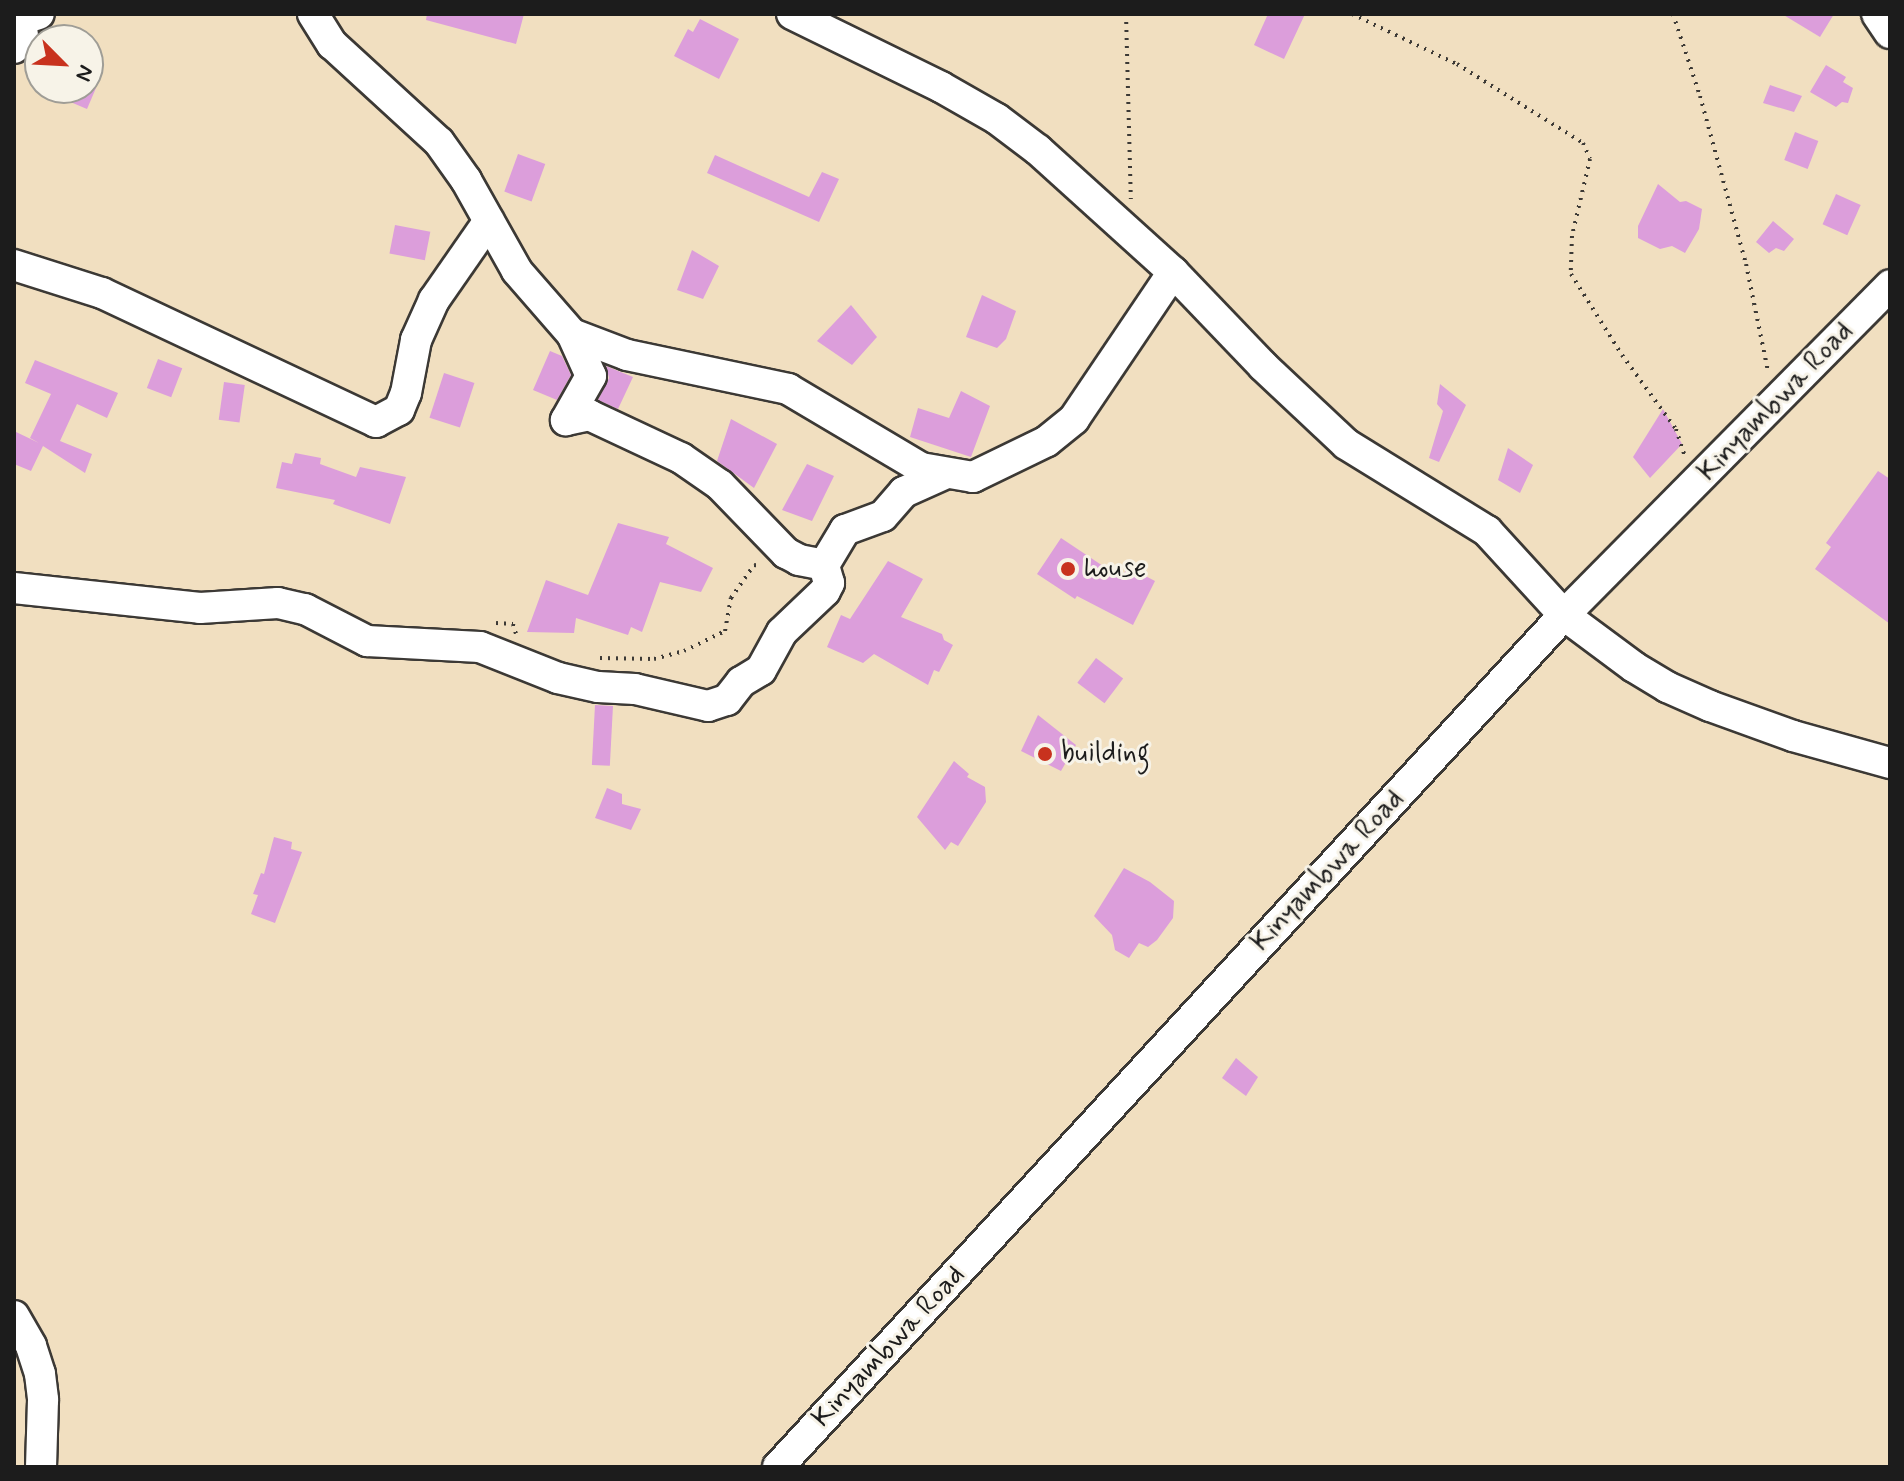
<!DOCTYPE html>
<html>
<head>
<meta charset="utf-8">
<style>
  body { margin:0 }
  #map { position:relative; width:1904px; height:1481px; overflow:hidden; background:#f1dfc0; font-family:Mynerve,sans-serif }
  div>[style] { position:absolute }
  .building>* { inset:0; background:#dc9edb; transform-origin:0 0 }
  .path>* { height:4px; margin-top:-2px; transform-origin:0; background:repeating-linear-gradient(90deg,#3c3935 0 2px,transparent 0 8px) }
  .roads { filter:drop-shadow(2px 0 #3c3935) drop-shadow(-2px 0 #3c3935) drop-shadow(0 2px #3c3935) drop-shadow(0 -2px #3c3935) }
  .minor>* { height:30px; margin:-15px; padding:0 15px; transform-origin:15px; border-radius:15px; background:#fff }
  .dots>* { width:22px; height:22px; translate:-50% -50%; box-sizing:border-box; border:4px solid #f7f3e8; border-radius:50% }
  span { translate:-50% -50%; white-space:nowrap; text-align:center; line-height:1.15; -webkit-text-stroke:6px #f7f3e8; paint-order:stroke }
  .street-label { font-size:28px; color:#1c1c1c }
  .poi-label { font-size:28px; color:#1c1c1c }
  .left { translate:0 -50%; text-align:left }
  .frame { position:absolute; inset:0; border:16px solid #1c1c1c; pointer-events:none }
  .north { position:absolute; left:24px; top:24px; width:80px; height:80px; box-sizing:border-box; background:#f7f3e8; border:2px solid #9f9d96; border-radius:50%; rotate:114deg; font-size:22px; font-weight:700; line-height:32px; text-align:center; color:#1c1c1c }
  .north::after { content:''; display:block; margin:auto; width:28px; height:36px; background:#c8321e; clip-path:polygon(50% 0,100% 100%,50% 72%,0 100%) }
</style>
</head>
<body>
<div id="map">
  <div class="building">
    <div style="clip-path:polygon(427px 14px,524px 14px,516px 44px,426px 20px)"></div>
    <div style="clip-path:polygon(1268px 14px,1305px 14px,1284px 59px,1254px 45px)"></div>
    <div style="clip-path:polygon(1782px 14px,1834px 14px,1820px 37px)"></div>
    <div style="clip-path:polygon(700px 19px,739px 39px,719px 79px,674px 56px,688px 29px,693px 32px)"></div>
    <div style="clip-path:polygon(1826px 65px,1846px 77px,1843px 82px,1853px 88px,1848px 103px,1842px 102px,1836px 107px,1810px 92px)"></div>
    <div style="clip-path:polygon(1770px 85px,1802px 96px,1794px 112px,1763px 103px)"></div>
    <div style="clip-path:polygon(37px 88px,96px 88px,87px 109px)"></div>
    <div style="left:1795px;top:132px;width:25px;height:30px;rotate:21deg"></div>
    <div style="left:518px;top:154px;width:29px;height:40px;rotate:20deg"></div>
    <div style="clip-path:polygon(715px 155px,809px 197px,822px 172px,839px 179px,819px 222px,707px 173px)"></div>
    <div style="clip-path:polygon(1658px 184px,1680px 202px,1686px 201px,1702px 209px,1699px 229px,1685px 253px,1672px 246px,1660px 249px,1638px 238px,1638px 226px)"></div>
    <div style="left:1836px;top:194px;width:27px;height:33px;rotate:24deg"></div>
    <div style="clip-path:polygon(1773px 221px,1794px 239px,1784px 251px,1776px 248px,1769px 253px,1756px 242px)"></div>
    <div style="left:395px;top:225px;width:36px;height:29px;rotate:11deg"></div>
    <div style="clip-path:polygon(692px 250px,719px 266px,703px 299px,677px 290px)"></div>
    <div style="clip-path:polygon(982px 295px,1016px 311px,1006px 339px,997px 348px,966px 337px)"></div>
    <div style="clip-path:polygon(851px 305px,877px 337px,852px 365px,817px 341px)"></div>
    <div style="clip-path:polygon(550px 351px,562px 356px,571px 375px,557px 400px,533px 390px)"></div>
    <div style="left:158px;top:359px;width:26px;height:31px;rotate:21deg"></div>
    <div style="clip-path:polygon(35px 360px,118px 393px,107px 418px,77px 404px,60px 441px,92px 454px,85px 473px,43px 446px,31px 471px,14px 464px,14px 431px,39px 443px,30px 438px,51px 394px,25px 383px)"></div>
    <div style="clip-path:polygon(606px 366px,633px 377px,618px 409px,598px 400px,609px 378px)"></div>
    <div style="left:444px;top:373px;width:32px;height:47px;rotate:18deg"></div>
    <div style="left:224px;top:382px;width:21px;height:38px;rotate:8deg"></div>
    <div style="clip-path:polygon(1440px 384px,1466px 405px,1439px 462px,1429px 458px,1443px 411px,1437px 404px)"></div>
    <div style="clip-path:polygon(961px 391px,990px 406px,971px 457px,910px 437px,918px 408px,949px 418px)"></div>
    <div style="clip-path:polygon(1663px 409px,1682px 444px,1650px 478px,1633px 457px)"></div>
    <div style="clip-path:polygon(731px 419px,777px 444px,754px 488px,717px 461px)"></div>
    <div style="clip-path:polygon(1508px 448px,1533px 465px,1520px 493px,1498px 480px)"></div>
    <div style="clip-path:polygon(295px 453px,321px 458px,320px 464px,356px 477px,360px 467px,406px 477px,390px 524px,333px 504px,335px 500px,276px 488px,282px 462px,292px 464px)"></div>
    <div style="clip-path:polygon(807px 464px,834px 476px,812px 521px,782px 510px)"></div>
    <div style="clip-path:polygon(1878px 471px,1890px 479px,1890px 624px,1815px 569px,1831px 547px,1826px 543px)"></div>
    <div style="clip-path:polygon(618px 523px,669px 537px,666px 544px,713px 568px,701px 592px,660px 582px,642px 632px,631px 627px,628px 635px,576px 618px,574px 633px,527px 632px,546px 580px,588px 595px)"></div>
    <div style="clip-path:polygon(1061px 538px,1121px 578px,1128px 567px,1155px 581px,1133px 625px,1077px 596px,1075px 599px,1037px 574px)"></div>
    <div style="clip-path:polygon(888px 561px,923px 579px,901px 617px,942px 634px,944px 640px,953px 645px,939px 672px,934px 670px,928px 685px,874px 654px,863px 663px,827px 647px,841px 615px,850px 619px)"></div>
    <div style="left:1096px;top:658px;width:34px;height:31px;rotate:37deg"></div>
    <div style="left:595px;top:705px;width:18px;height:60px;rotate:3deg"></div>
    <div style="clip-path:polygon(1038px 715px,1076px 745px,1061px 771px,1021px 751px)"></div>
    <div style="clip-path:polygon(954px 761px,969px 774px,967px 777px,985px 787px,986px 802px,958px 846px,951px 842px,945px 850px,917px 817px)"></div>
    <div style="clip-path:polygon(607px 788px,622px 794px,622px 804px,641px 809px,631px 830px,595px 818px)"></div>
    <div style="clip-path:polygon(274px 837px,292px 842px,291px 849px,302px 852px,275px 923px,251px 914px,258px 895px,253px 894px,261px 873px,264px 874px)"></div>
    <div style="clip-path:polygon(1124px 868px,1150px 882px,1174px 901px,1173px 918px,1157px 940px,1148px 947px,1139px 943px,1129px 958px,1115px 950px,1112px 935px,1094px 916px)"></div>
    <div style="clip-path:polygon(1236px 1058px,1258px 1077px,1246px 1096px,1222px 1078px)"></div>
  </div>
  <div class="path">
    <div style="left:1126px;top:14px;width:185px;rotate:88.5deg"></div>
    <div style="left:1352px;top:14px;width:116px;rotate:25.5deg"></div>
    <div style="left:1457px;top:64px;width:149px;rotate:32.1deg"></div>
    <div style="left:1583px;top:143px;width:17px;rotate:66deg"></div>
    <div style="left:1590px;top:159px;width:79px;rotate:103.2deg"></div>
    <div style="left:1572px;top:236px;width:38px;rotate:92deg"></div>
    <div style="left:1571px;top:274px;width:96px;rotate:57.8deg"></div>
    <div style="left:1622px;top:355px;width:92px;rotate:53.9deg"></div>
    <div style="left:1676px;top:429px;width:28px;rotate:72deg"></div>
    <div style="left:1673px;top:14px;width:86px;rotate:71.8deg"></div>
    <div style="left:1700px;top:96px;width:174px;rotate:74.7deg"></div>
    <div style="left:1746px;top:264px;width:109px;rotate:78.4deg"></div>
    <div style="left:496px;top:623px;width:17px;rotate:3deg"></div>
    <div style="left:513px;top:624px;width:10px;rotate:73deg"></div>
    <div style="left:600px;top:658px;width:54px;rotate:1.1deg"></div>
    <div style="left:654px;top:659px;width:31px;rotate:-15deg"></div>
    <div style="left:684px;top:651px;width:46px;rotate:-26deg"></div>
    <div style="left:725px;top:631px;width:34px;rotate:-80deg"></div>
    <div style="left:731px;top:598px;width:40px;rotate:-55.1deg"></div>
    <div style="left:754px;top:565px;width:7px;rotate:8deg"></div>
  </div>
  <div class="roads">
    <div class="minor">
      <div style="left:313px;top:14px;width:36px;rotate:58deg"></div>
      <div style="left:332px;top:44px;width:145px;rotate:42.5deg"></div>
      <div style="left:439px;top:142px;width:47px;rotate:54.6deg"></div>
      <div style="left:466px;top:180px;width:104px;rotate:60.7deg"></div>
      <div style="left:517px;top:271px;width:84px;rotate:48.9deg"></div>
      <div style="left:572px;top:334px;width:59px;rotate:20.9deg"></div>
      <div style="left:627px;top:355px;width:165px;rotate:11.9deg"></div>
      <div style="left:788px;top:389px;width:155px;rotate:30.7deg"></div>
      <div style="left:921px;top:468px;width:53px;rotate:9.8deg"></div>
      <div style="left:973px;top:477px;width:82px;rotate:-25.9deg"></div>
      <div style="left:1047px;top:441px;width:35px;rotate:-39deg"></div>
      <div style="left:1074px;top:419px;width:177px;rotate:-56deg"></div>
      <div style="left:792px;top:14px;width:166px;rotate:26.1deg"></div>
      <div style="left:941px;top:87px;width:64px;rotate:29.7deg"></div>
      <div style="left:997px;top:119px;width:51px;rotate:37.1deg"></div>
      <div style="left:1038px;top:150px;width:182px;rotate:42.1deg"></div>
      <div style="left:1173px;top:272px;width:130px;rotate:46.2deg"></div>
      <div style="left:1263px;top:366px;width:114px;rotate:43.2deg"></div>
      <div style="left:1346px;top:444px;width:166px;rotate:31.7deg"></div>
      <div style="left:1487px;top:531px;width:114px;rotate:47.5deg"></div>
      <div style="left:1564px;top:615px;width:87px;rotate:36.6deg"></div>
      <div style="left:1634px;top:667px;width:39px;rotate:31deg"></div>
      <div style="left:1667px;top:687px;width:47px;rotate:23.8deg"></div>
      <div style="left:1710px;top:706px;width:88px;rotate:19.9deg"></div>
      <div style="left:1793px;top:736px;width:101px;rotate:15.6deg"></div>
      <div style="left:1877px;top:14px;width:23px;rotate:56deg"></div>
      <div style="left:14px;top:22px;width:26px;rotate:-18deg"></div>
      <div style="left:14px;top:48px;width:17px;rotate:-59deg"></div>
      <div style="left:14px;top:265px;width:92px;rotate:17.7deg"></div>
      <div style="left:102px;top:293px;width:303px;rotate:25.2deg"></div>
      <div style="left:376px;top:422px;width:26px;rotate:-28deg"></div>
      <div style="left:399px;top:410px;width:18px;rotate:-68deg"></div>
      <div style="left:406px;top:393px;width:54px;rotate:-79.3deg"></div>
      <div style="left:416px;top:340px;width:44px;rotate:-65.8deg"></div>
      <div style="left:434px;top:300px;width:96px;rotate:-55.2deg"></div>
      <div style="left:572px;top:334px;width:46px;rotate:65.7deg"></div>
      <div style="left:591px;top:376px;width:51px;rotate:119.6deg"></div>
      <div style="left:566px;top:420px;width:24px;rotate:-12deg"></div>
      <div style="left:589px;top:415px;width:102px;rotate:25.1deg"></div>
      <div style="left:681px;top:458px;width:47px;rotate:34.7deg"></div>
      <div style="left:720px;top:485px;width:95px;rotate:45.9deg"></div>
      <div style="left:786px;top:553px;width:15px;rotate:28deg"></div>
      <div style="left:799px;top:560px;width:25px;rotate:11deg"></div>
      <div style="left:824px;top:565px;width:41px;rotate:-59deg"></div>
      <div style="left:845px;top:530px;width:40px;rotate:-20.2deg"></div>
      <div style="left:883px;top:516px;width:32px;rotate:-49deg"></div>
      <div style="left:904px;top:492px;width:44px;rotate:-24.2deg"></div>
      <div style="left:14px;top:588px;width:187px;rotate:6.1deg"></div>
      <div style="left:200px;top:608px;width:78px;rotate:-3.7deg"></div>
      <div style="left:278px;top:603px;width:28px;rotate:13deg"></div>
      <div style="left:305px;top:609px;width:70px;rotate:27.3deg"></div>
      <div style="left:367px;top:641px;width:113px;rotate:3deg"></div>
      <div style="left:480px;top:647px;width:84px;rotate:21.7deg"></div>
      <div style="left:558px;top:678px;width:41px;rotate:12.7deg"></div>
      <div style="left:598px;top:687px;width:37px;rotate:3deg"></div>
      <div style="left:635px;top:689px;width:75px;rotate:13.1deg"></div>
      <div style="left:708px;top:706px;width:20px;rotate:-18deg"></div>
      <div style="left:727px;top:700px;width:23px;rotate:-52deg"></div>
      <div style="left:741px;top:682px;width:23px;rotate:-31deg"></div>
      <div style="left:761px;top:670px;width:43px;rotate:-61.1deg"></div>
      <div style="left:782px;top:632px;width:59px;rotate:-43.6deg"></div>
      <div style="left:825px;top:591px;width:9px;rotate:-63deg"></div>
      <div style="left:829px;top:583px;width:19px;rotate:-106deg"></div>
      <div style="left:14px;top:1316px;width:34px;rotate:60deg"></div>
      <div style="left:31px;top:1346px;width:29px;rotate:72deg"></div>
      <div style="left:40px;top:1374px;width:26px;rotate:83deg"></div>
      <div style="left:43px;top:1400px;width:67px;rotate:91.7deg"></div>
      <div style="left:778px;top:1467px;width:1159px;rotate:-47.31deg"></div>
      <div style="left:1564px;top:615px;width:464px;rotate:-45.3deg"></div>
    </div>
  </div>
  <div class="dots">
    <div style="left:1068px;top:569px;background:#c8321e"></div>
    <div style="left:1045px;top:754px;background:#c8321e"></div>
  </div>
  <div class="street-label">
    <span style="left:1776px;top:402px;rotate:-46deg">Kinyambwa Road</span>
    <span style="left:1328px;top:871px;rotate:-47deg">Kinyambwa Road</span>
    <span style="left:889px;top:1347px;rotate:-47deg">Kinyambwa Road</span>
  </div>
  <div class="poi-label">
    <span class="left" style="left:1084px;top:569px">house</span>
    <span class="left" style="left:1061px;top:754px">building</span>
  </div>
  <div class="frame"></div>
  <div class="north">N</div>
</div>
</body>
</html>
